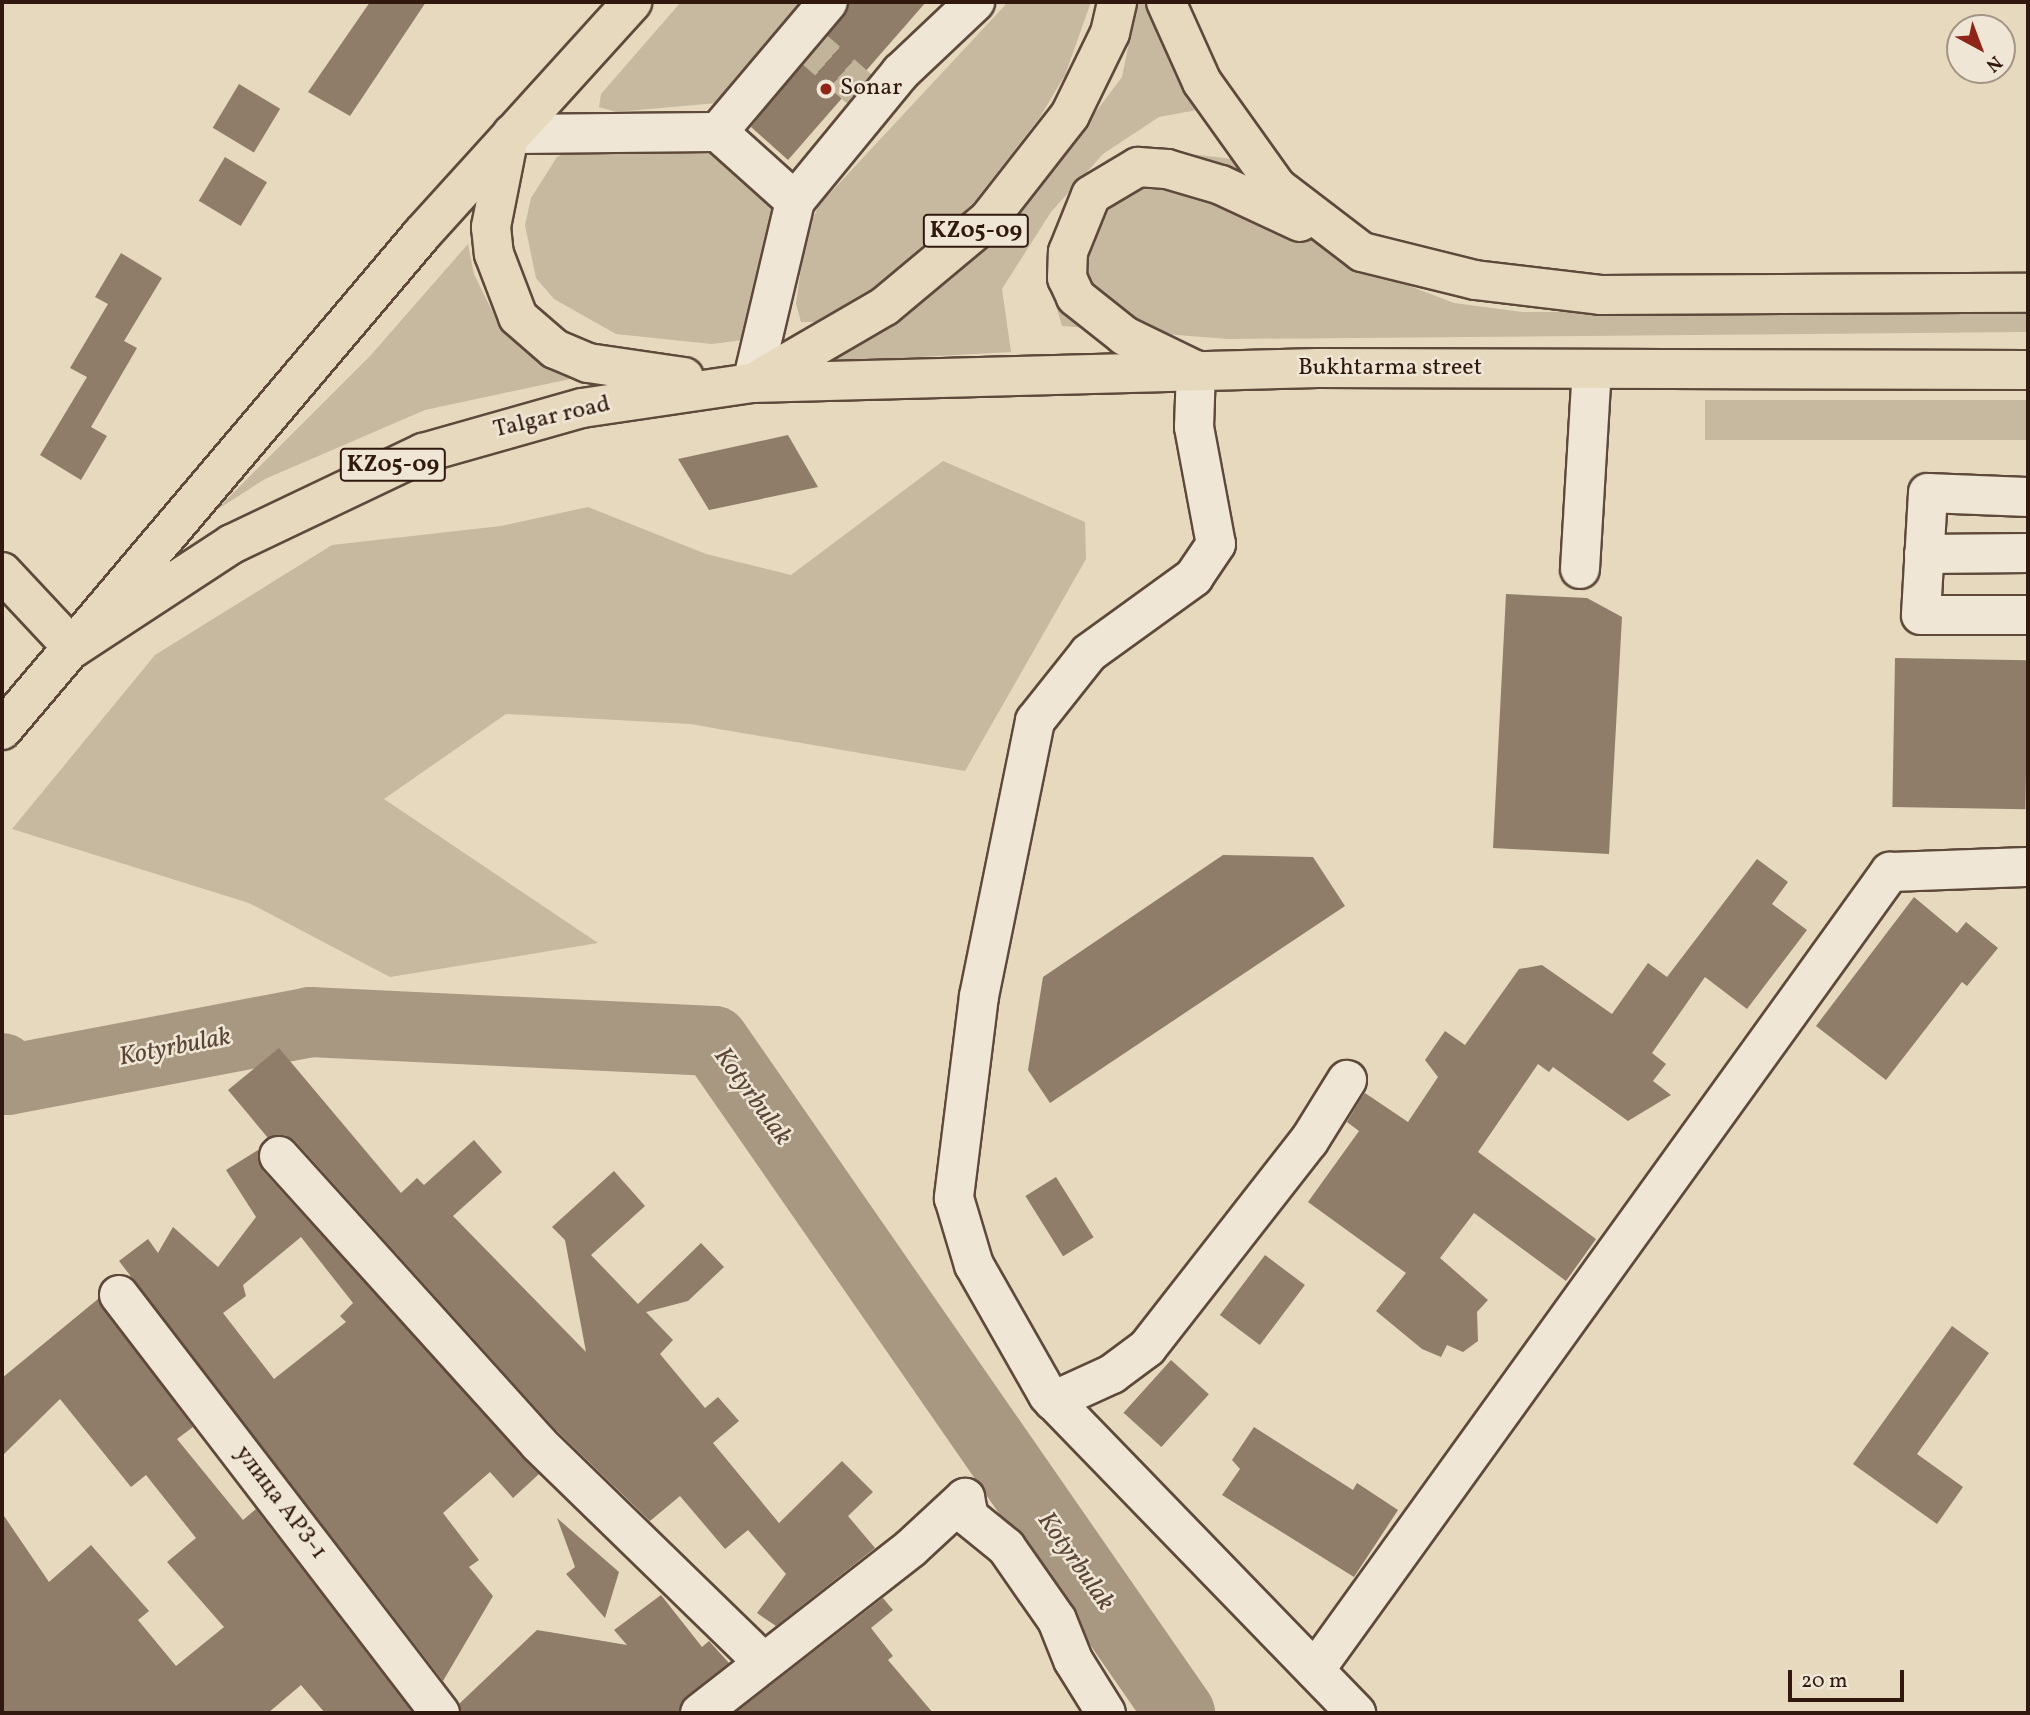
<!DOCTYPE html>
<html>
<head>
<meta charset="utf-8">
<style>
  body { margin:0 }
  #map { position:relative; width:2030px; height:1715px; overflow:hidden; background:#e6d9be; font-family:Vollkorn,serif }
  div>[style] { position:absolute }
  .green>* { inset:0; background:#c7b8a0; transform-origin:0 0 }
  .river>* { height:70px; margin:-35px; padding:0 35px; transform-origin:35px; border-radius:35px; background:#a89882 }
  .building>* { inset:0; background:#8f7d6a; transform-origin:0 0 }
  .minor-tunnel>* { height:38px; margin-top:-19px; transform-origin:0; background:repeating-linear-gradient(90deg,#c2b39b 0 38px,transparent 0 57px) }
  .roads { filter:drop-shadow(2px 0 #5e493b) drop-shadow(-2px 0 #5e493b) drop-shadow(0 2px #5e493b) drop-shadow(0 -2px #5e493b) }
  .minor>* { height:38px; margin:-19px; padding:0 19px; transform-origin:19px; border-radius:19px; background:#efe6d5 }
  .major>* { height:38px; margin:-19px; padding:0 19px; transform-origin:19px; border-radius:19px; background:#e6d9be }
  .dots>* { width:19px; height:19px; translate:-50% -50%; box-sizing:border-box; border:4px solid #efe6d5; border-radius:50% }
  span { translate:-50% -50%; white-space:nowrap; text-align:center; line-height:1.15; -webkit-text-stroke:5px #efe6d5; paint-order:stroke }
  .shield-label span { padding:2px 5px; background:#efe6d5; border:2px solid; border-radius:5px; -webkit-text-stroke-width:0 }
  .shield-label { font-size:23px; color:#31190f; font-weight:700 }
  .poi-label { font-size:24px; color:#31190f }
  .left { translate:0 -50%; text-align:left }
  .street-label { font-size:24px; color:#31190f }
  .water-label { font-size:26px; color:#5b4537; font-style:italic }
  .frame { position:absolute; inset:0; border:4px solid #31190f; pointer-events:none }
  .north { position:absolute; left:1946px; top:14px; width:70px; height:70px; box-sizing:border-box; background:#efe6d5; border:2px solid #a39486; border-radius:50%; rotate:139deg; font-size:19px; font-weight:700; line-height:28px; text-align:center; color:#31190f }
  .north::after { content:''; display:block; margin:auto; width:24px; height:32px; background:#8f2418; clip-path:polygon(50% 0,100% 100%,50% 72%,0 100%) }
  .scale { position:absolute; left:1788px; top:1670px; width:116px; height:32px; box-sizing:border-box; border:4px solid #31190f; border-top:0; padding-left:9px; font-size:21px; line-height:24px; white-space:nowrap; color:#31190f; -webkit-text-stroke:5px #efe6d5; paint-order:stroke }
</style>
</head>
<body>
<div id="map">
  <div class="green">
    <div style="clip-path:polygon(681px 2px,812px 2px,717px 103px,616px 112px,599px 107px,601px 94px)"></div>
    <div style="clip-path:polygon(1008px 2px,1091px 2px,1065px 75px,1040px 117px,975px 201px,926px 250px,848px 306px,820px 322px,801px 322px,796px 304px,806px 233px,819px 205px)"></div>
    <div style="clip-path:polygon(1137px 2px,1144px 2px,1197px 110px,1159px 117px,1103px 154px,1051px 212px,1002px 289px,1011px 352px,810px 363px,947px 282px,1035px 193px,1122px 77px)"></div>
    <div style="clip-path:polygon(713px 148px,779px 211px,743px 340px,712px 344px,616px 334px,554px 299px,536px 278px,525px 225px,531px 198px,557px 157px,571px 150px)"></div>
    <div style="clip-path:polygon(1182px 153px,1232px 159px,1253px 190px,1342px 260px,1454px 303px,1522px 312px,2028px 311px,2028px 332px,1228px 339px,1062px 326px,1048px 278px,1081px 216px,1125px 176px)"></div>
    <div style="clip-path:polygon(468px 244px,474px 274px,497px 321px,525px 346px,584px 376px,425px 410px,265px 479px,215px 511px,371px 355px)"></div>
    <div style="left:1705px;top:400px;width:323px;height:40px"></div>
    <div style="clip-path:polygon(943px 461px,1085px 522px,1086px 559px,965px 771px,690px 724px,506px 714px,384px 799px,598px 943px,390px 977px,249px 903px,12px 829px,155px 655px,332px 545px,501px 526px,588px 507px,706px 554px,791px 575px)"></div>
  </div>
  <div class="river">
    <div style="left:2px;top:1068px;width:13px;rotate:67deg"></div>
    <div style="left:7px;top:1080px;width:309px;rotate:-10.8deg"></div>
    <div style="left:310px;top:1022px;width:404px;rotate:2.7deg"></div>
    <div style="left:714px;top:1041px;width:818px;rotate:55.26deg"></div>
  </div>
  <div class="building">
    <div style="clip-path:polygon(370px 2px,426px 2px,350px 116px,308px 92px)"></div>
    <div style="clip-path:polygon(926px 2px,788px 160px,751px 127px,850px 2px)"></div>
    <div style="left:239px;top:84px;width:48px;height:51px;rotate:31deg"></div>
    <div style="left:225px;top:157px;width:49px;height:51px;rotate:31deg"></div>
    <div style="clip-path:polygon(121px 253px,162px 278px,124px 341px,137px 348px,91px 427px,107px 436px,81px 480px,40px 455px,87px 377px,70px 368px,108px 304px,95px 297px)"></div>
    <div style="clip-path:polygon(788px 435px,818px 487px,709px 510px,678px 459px)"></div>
    <div style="clip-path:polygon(1506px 594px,1587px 598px,1622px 617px,1609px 854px,1493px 848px)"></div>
    <div style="left:1895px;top:658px;width:133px;height:149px;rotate:1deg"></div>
    <div style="clip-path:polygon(1223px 855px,1313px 857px,1345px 906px,1050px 1103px,1028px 1070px,1043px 977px)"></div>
    <div style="clip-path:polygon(1757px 859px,1788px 882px,1772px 904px,1807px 930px,1747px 1009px,1705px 977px,1652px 1053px,1666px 1064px,1653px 1081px,1671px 1095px,1628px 1121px,1553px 1067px,1549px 1072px,1538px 1064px,1478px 1152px,1596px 1239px,1566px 1281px,1474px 1213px,1440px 1258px,1488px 1300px,1477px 1312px,1478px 1341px,1463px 1352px,1447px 1345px,1441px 1357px,1422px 1349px,1376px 1311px,1406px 1273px,1308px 1202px,1359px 1131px,1347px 1122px,1360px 1100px,1365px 1093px,1408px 1122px,1438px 1077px,1425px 1060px,1445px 1031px,1465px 1045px,1519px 969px,1542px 965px,1612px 1014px,1648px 963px,1667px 977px)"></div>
    <div style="clip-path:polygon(1914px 897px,1957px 933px,1966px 922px,1998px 948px,1967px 986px,1962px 982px,1886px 1080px,1816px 1026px)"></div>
    <div style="clip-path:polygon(279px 1048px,401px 1193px,417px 1178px,424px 1185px,474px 1140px,502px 1172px,453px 1216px,586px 1352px,565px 1240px,552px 1227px,614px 1171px,645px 1206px,591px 1255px,638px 1304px,701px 1243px,724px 1267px,688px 1301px,646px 1312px,673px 1340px,660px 1354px,705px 1408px,718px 1397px,739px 1421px,713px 1443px,779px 1523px,842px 1461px,873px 1492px,848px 1516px,875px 1548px,776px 1626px,757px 1613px,786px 1574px,748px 1530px,725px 1549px,680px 1496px,650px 1521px,555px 1429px,295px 1141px,285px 1135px,268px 1138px,228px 1090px)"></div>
    <div style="clip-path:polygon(evenodd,258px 1150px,263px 1171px,539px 1474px,513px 1498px,490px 1472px,443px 1513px,479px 1560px,469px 1567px,493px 1596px,443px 1681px,119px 1261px,148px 1239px,158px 1253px,173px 1227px,218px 1267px,256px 1217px,226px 1170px,258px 1150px,301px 1237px,353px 1303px,340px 1316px,346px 1322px,274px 1379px,223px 1313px,246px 1296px,243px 1285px,301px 1237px)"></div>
    <div style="left:1056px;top:1177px;width:71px;height:36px;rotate:58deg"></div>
    <div style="left:1265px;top:1255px;width:50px;height:75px;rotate:37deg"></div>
    <div style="clip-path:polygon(98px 1299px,193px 1427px,177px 1439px,243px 1520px,256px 1509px,413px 1713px,325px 1713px,301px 1685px,268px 1713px,2px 1713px,2px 1513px,49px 1582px,91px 1545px,149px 1611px,138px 1620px,176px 1666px,224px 1627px,167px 1562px,196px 1538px,146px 1475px,131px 1487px,60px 1399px,2px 1456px,2px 1378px)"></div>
    <div style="clip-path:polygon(1952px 1326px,1989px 1353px,1917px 1454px,1963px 1487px,1937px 1524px,1853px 1464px)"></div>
    <div style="left:1171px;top:1360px;width:51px;height:71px;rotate:42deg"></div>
    <div style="clip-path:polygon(1254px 1427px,1353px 1490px,1357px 1483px,1398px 1510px,1354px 1577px,1222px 1495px,1240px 1469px,1232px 1460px)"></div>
    <div style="clip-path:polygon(557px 1518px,619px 1572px,605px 1618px,566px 1574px,575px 1567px)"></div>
    <div style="clip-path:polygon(661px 1595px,702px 1647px,709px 1641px,729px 1663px,687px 1696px,679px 1713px,461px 1713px,459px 1704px,537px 1630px,627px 1645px,614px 1630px)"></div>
    <div style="clip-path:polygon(883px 1598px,893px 1610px,871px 1628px,893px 1656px,888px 1660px,933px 1713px,735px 1713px)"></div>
  </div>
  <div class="minor-tunnel">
    <div style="left:799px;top:36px;width:100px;rotate:41.3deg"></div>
  </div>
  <div class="roads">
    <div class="minor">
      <div style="left:718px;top:132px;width:170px;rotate:-49.8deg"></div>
      <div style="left:512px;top:134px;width:206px;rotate:-0.6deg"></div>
      <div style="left:718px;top:132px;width:103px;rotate:41.9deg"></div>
      <div style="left:1196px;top:370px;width:57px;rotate:92deg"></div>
      <div style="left:1194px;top:427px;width:119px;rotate:79.4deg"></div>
      <div style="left:1216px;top:544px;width:40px;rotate:124deg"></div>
      <div style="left:1194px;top:577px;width:130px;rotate:144.1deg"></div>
      <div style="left:1089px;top:653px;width:87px;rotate:128.5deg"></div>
      <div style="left:1035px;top:721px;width:281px;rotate:101.5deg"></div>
      <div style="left:979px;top:996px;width:204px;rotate:97.1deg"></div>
      <div style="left:954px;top:1198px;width:70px;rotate:73.4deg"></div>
      <div style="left:974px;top:1265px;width:150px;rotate:60.4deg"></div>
      <div style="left:1048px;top:1395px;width:443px;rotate:45.9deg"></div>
      <div style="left:752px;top:383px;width:187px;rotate:-76.7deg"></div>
      <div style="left:795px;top:201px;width:167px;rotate:-50.6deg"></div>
      <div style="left:901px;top:72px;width:102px;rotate:-43.4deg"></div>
      <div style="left:2028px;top:497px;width:100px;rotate:-177.7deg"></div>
      <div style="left:1928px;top:493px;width:122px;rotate:93.3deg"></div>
      <div style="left:1921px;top:615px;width:107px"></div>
      <div style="left:1924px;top:554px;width:104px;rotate:-0.6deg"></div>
      <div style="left:1580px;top:569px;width:200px;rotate:-86.6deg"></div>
      <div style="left:279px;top:1156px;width:388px;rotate:47.9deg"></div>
      <div style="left:539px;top:1444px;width:311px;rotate:44.2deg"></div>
      <div style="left:119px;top:1295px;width:527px;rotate:52.48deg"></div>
      <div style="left:1053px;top:1401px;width:65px;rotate:-24.6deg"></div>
      <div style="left:1112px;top:1374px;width:44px;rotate:-36.6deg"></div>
      <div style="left:1147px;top:1348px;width:263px;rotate:-52deg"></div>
      <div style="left:1309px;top:1141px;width:72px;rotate:-58.1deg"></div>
      <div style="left:1315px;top:1670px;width:984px;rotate:-54.23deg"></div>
      <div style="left:1890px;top:872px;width:138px;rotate:-2.1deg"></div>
      <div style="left:700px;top:1713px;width:268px;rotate:-38deg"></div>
      <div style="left:911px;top:1548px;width:74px;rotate:-42.8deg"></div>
      <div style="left:965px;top:1498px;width:19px;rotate:78deg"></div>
      <div style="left:969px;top:1517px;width:48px;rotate:39deg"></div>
      <div style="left:1006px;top:1547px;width:89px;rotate:55.1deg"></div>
      <div style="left:1057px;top:1620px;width:43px;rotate:68.2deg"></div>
      <div style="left:1073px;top:1660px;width:62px;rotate:58.1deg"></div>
    </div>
    <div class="major">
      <div style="left:1166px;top:2px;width:88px;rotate:65.8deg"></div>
      <div style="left:1202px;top:82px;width:129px;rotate:54.5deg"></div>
      <div style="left:1277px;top:187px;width:107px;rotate:37.4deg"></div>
      <div style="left:1362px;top:252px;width:116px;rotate:13.9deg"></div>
      <div style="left:1475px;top:280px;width:126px;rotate:6.8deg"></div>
      <div style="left:1600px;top:295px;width:428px;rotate:-0.3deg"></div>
      <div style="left:507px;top:146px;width:83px;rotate:101.2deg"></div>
      <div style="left:491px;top:227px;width:27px;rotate:84deg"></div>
      <div style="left:494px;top:254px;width:67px;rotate:69.1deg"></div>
      <div style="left:518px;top:317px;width:49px;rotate:40.9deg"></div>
      <div style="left:555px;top:349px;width:36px;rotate:23deg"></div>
      <div style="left:588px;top:363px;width:97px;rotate:8.3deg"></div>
      <div style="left:1193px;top:369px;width:76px;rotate:-154.1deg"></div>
      <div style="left:1125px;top:336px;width:63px;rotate:-141.5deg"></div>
      <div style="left:1076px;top:297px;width:21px;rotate:-115deg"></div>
      <div style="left:1067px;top:278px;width:26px;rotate:-88deg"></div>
      <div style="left:1068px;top:252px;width:61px;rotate:-68deg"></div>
      <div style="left:1091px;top:195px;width:55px;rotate:-30.8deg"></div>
      <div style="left:1138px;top:167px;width:29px;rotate:4deg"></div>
      <div style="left:1167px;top:169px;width:56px;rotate:16.5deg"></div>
      <div style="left:1221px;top:185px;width:87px;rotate:25.1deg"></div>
      <div style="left:763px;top:377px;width:141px;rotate:-30.2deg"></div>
      <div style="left:885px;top:306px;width:134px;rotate:-39.9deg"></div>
      <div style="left:988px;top:220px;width:133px;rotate:-52deg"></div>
      <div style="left:1070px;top:115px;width:91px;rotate:-64deg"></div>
      <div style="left:1110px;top:33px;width:32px;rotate:-77deg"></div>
      <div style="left:2px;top:572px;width:104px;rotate:46.9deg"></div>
      <div style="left:73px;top:648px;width:190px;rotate:-33.2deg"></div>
      <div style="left:232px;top:544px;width:212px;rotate:-25.5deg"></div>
      <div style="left:423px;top:453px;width:165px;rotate:-15.8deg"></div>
      <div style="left:582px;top:408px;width:172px;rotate:-8.4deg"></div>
      <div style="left:752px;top:383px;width:566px;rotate:-1.52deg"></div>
      <div style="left:1318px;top:368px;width:710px;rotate:0.16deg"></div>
      <div style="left:2px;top:730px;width:650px;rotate:-49.74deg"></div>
      <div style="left:422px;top:234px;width:313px;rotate:-47.8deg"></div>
    </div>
  </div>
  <div class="dots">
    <div style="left:826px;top:89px;background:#8f2418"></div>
  </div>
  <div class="shield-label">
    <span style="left:976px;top:231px">KZ05-09</span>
    <span style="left:393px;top:465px">KZ05-09</span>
  </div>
  <div class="poi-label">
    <span class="left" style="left:840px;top:89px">Sonar</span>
  </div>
  <div class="street-label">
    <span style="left:1390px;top:369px">Bukhtarma street</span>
    <span style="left:552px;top:418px;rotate:-13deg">Talgar road</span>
    <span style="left:280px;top:1503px;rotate:53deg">улица АРЗ-1</span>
  </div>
  <div class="water-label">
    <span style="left:175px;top:1048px;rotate:-11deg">Kotyrbulak</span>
    <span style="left:752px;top:1097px;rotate:54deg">Kotyrbulak</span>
    <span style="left:1075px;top:1562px;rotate:55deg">Kotyrbulak</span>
  </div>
  <div class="frame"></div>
  <div class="north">N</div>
  <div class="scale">20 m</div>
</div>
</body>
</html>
